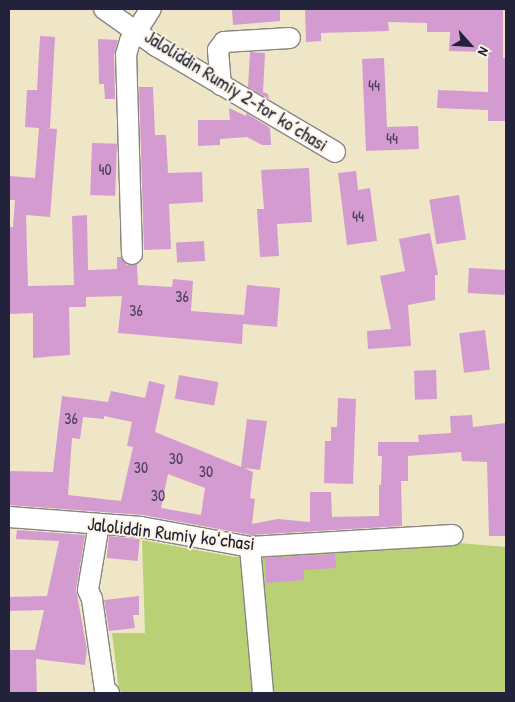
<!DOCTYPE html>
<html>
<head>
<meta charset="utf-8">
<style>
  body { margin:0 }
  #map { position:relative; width:515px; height:702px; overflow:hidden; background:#efe6c7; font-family:"Patrick Hand",sans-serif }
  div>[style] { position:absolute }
  .green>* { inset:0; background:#b9d074 }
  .building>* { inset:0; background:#d39bcf; transform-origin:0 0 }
  .roads { filter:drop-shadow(1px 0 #888481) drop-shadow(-1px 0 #888481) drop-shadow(0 1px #888481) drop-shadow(0 -1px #888481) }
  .minor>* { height:20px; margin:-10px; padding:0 10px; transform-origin:10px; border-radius:10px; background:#fff }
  span { translate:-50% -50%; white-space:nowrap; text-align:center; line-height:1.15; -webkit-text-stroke:4px #fcf5e5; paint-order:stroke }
  .number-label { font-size:16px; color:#4e4060 }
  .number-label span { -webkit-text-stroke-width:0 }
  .street-label { font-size:19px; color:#22223b }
  .frame { position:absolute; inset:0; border:10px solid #22223b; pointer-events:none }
  .north { position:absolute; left:445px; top:20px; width:50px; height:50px; -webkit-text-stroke:4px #fcf5e5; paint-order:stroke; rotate:116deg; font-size:14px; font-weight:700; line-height:20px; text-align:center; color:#22223b }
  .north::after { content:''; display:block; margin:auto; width:18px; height:22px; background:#22223b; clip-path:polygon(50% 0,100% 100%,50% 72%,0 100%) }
</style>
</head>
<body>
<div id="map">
  <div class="green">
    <div style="clip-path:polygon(142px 540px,234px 557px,337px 551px,434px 541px,506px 547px,506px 693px,123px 693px,119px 690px,112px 633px,145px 633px)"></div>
  </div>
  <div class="building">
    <div style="clip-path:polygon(232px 9px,280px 9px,280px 21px,233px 25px)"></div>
    <div style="clip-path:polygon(305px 9px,503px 9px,503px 58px,506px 58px,506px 121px,488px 121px,488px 110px,437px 108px,438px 90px,488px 92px,488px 52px,449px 51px,450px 32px,427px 32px,427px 23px,388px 22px,389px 31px,321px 33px,321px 41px,306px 42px)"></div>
    <div style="clip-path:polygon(40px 36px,55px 37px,50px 128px,44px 128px,57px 129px,50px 217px,26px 215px,28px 286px,74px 285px,72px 216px,87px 215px,88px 270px,117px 269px,117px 257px,121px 257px,127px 265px,137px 264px,138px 285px,172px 287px,173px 279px,193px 281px,191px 311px,244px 315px,247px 285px,280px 288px,277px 327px,243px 324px,242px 344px,118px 333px,122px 296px,86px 297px,86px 307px,69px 307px,70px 355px,33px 358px,33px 313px,9px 314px,9px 227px,13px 227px,15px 200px,9px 200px,9px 176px,35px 178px,39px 128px,25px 127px,27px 90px,37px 90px)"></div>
    <div style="clip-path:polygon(98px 39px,118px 40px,114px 55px,115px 99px,105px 99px,104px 84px,99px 84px)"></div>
    <div style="clip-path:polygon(250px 52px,265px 53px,263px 92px,268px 94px,269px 99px,248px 87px)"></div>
    <div style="clip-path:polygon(384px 58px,387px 127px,418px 126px,419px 149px,366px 151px,362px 59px)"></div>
    <div style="clip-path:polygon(139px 87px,153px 87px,155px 135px,166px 135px,168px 173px,202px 172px,203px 202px,169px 204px,171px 249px,144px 250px)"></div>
    <div style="clip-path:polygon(229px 108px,246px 116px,246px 113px,270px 128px,271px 145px,262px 145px,247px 137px,220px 139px,220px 145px,198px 146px,198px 120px,230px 120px)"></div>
    <div style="left:92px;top:143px;width:25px;height:52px;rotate:2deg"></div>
    <div style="clip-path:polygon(309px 168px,312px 222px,277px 224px,279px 256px,260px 257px,257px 209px,264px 209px,261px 170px)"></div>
    <div style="clip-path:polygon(356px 171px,358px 190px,370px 188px,377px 241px,347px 245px,338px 173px)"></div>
    <div style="left:459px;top:195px;width:45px;height:30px;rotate:81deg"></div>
    <div style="clip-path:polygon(430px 233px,438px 275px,435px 275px,435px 300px,408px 305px,411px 346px,368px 349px,367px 331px,391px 329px,380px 276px,405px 271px,399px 239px)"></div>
    <div style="left:204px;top:241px;width:20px;height:28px;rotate:87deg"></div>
    <div style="left:469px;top:268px;width:37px;height:25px;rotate:3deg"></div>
    <div style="left:485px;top:330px;width:40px;height:26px;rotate:83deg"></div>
    <div style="left:436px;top:370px;width:29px;height:22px;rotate:88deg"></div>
    <div style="left:179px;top:375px;width:40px;height:24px;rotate:10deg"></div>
    <div style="clip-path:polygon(evenodd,149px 381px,165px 385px,155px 432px,241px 467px,247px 419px,267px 421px,260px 470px,244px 468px,253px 472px,250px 498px,255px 499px,252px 524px,278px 519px,310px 522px,310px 492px,331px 492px,332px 517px,379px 516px,379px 485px,381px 485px,382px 456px,378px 456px,378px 442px,419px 442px,418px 435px,451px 433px,450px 416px,472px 415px,473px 427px,506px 423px,506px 536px,489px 536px,487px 462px,462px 461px,461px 452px,408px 456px,408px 481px,401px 481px,402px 526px,251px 535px,143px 515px,9px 505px,9px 471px,53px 472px,62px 396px,108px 402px,111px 391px,145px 398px,149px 381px,104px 416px,132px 422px,127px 446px,133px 447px,121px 501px,68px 495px,72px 438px,80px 439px,83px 417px,104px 419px,104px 416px,149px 381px,168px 474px,205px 488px,201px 515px,161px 508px,168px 474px)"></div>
    <div style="clip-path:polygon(338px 398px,356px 399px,353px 484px,324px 483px,325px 441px,331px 441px,331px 427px,337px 427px)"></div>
    <div style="clip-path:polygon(17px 530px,85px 535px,76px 589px,87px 650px,85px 665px,36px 659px,37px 693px,9px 693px,10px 650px,35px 650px,44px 610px,9px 611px,9px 597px,47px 596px,59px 541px,16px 539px)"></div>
    <div style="left:109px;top:536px;width:31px;height:22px;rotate:6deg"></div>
    <div style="clip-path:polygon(335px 554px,336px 568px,304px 570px,304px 580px,266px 583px,265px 558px)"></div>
    <div style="clip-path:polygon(139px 596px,139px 615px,133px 615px,135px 628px,109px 631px,104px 600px)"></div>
  </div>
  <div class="roads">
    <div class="minor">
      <div style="left:104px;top:9px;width:64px;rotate:35.4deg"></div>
      <div style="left:156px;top:46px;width:208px;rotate:30.6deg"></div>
      <div style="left:221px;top:85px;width:35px;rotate:-95deg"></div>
      <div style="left:218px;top:50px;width:10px;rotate:-53deg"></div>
      <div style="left:224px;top:42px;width:66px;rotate:-3.5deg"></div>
      <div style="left:132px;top:254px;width:199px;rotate:-91.7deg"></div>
      <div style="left:126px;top:55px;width:15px;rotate:-74deg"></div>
      <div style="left:130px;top:41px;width:38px;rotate:-57deg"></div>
      <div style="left:9px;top:517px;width:132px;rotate:4.3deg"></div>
      <div style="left:141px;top:527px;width:111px;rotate:10.4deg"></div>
      <div style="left:250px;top:547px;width:203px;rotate:-3.4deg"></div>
      <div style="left:99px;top:524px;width:67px;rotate:99.5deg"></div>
      <div style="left:88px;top:590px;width:10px;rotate:66deg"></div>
      <div style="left:92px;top:599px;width:92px;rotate:81.9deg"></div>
      <div style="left:105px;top:690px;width:5px;rotate:37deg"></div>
      <div style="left:250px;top:547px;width:147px;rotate:84.9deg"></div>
    </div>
  </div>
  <div class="number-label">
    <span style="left:374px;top:85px">44</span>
    <span style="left:392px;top:138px">44</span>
    <span style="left:105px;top:169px">40</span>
    <span style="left:358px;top:216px">44</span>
    <span style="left:182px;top:296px">36</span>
    <span style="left:136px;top:310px">36</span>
    <span style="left:71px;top:418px">36</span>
    <span style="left:176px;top:458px">30</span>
    <span style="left:141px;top:467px">30</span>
    <span style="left:206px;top:471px">30</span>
    <span style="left:158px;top:495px">30</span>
  </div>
  <div class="street-label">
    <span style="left:236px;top:91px;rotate:32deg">Jaloliddin Rumiy 2-tor koʼchasi</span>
    <span style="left:171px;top:534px;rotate:7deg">Jaloliddin Rumiy koʻchasi</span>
  </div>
  <div class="frame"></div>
  <div class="north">N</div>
</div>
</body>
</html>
